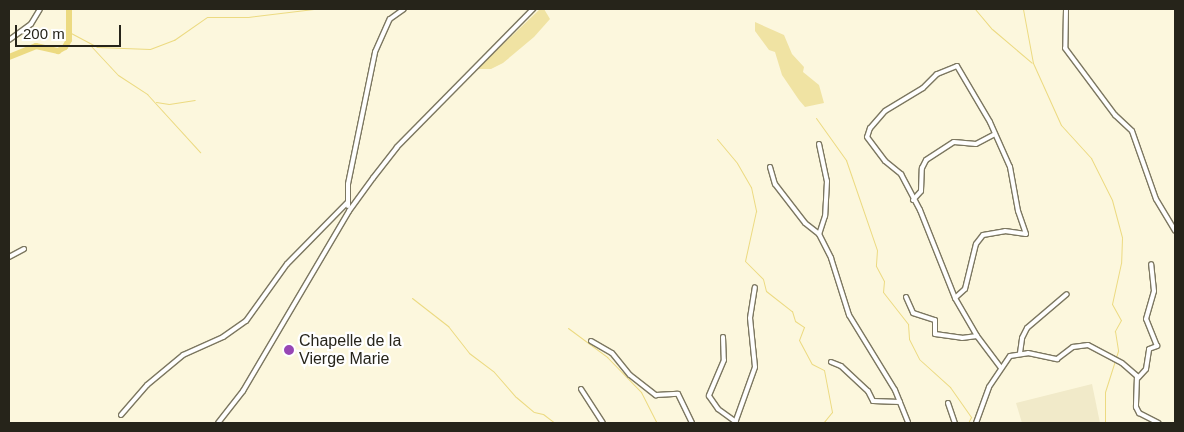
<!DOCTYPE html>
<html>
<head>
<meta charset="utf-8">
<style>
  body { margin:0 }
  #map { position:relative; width:1184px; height:432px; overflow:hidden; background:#fcf7dd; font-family:Helvetica,sans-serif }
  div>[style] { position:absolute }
  .built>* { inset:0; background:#f1eac9 }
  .green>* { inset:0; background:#f0e3a3 }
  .stream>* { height:1px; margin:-0.5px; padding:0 0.5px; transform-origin:0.5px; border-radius:0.5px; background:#ecda81 }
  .river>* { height:6px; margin:-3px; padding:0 3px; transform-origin:3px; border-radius:3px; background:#ecda81 }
  .roads { filter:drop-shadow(1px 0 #7c7760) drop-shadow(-1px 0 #7c7760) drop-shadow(0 1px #7c7760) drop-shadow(0 -1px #7c7760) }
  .minor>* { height:4px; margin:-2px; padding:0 2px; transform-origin:2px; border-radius:2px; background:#fff }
  .dots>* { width:14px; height:14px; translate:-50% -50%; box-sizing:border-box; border:2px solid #fff; border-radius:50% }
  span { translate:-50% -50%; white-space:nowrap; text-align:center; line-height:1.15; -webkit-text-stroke:4.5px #fff; paint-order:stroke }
  .poi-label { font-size:16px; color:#26241a }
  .left { translate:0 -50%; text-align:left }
  .frame { position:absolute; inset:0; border:10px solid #26241a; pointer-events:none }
  .scale { position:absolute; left:15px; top:25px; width:106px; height:22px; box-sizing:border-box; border:2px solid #26241a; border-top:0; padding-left:6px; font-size:15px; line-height:18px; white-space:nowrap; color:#26241a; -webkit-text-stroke:4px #fff; paint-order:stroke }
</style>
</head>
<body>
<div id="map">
  <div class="built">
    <div style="clip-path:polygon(1092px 384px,1100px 423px,1022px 423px,1016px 403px)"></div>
  </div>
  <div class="green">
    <div style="clip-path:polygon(540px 9px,544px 9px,550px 19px,534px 37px,503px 63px,491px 69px,477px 69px)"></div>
    <div style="clip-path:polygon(755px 22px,784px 35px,792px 54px,804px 67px,803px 72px,819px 85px,824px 103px,805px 107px,799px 100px,782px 75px,775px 52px,769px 50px,755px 31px)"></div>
  </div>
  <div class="stream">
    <div style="left:975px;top:9px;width:26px;rotate:50deg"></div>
    <div style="left:992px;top:29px;width:52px;rotate:40.4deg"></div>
    <div style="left:1023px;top:9px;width:55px;rotate:79.5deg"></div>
    <div style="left:1033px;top:63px;width:68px;rotate:65.7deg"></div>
    <div style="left:1061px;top:125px;width:45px;rotate:47.7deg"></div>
    <div style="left:1091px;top:158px;width:47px;rotate:63.4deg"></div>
    <div style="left:1112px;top:200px;width:39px;rotate:75deg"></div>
    <div style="left:1122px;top:238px;width:25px;rotate:92deg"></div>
    <div style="left:1121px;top:263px;width:42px;rotate:102.4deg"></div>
    <div style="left:1112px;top:304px;width:18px;rotate:61deg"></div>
    <div style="left:1121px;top:320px;width:13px;rotate:119deg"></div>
    <div style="left:1115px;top:331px;width:20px;rotate:81deg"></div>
    <div style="left:1118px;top:351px;width:43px;rotate:107.6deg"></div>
    <div style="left:1105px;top:392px;width:31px;rotate:90deg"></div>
    <div style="left:69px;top:32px;width:32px;rotate:28deg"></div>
    <div style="left:97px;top:47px;width:53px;rotate:2.2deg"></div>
    <div style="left:150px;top:49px;width:26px;rotate:-21deg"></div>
    <div style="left:174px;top:40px;width:40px;rotate:-34.9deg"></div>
    <div style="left:207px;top:17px;width:41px"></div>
    <div style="left:248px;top:17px;width:66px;rotate:-6.9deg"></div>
    <div style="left:90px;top:45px;width:41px;rotate:47deg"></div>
    <div style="left:118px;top:75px;width:35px;rotate:33deg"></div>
    <div style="left:147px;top:94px;width:79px;rotate:47.6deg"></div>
    <div style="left:156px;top:102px;width:13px;rotate:9deg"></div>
    <div style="left:169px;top:104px;width:26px;rotate:-9deg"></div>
    <div style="left:816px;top:118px;width:52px;rotate:54.5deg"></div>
    <div style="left:846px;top:160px;width:95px;rotate:71deg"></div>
    <div style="left:877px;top:250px;width:16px;rotate:94deg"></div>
    <div style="left:876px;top:266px;width:17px;rotate:62deg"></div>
    <div style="left:884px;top:281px;width:11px;rotate:95deg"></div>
    <div style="left:883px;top:292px;width:41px;rotate:52deg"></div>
    <div style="left:908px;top:324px;width:15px;rotate:86deg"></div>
    <div style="left:909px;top:339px;width:22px;rotate:63deg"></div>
    <div style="left:919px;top:359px;width:42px;rotate:42.1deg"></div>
    <div style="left:950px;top:387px;width:37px;rotate:55deg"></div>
    <div style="left:971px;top:417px;width:7px;rotate:117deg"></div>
    <div style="left:717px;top:139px;width:31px;rotate:50deg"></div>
    <div style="left:737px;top:163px;width:28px;rotate:60deg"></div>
    <div style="left:751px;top:187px;width:25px;rotate:78deg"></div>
    <div style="left:756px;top:211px;width:51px;rotate:102.4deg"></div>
    <div style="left:745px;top:261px;width:25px;rotate:45deg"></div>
    <div style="left:763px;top:279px;width:12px;rotate:76deg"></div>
    <div style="left:766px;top:291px;width:33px;rotate:38deg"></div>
    <div style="left:792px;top:311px;width:10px;rotate:73deg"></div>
    <div style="left:795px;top:321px;width:11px;rotate:34deg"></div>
    <div style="left:804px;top:327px;width:14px;rotate:111deg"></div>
    <div style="left:799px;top:340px;width:27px;rotate:62deg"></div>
    <div style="left:812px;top:364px;width:13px;rotate:27deg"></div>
    <div style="left:824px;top:370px;width:43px;rotate:79.2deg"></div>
    <div style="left:832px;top:412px;width:14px;rotate:129deg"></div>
    <div style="left:412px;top:298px;width:46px;rotate:37.9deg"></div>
    <div style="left:448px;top:326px;width:34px;rotate:52deg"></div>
    <div style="left:469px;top:353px;width:31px;rotate:37deg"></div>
    <div style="left:494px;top:372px;width:33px;rotate:49deg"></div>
    <div style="left:516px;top:397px;width:23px;rotate:40deg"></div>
    <div style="left:534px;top:412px;width:9px;rotate:13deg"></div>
    <div style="left:543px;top:414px;width:15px;rotate:37deg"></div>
    <div style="left:568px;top:328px;width:49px;rotate:36.6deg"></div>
    <div style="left:607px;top:357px;width:49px;rotate:45.8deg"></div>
    <div style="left:641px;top:392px;width:35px;rotate:63deg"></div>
  </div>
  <div class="river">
    <div style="left:9px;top:57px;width:29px;rotate:-22deg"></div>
    <div style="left:36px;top:46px;width:23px;rotate:13deg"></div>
    <div style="left:58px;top:51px;width:8px;rotate:-30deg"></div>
    <div style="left:65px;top:47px;width:8px;rotate:-60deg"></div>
    <div style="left:69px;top:40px;width:31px;rotate:-90deg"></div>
  </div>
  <div class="roads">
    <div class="minor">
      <div style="left:1066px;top:9px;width:39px;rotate:91deg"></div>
      <div style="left:1065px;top:48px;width:84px;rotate:53.3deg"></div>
      <div style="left:1115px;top:115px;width:23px;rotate:43deg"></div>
      <div style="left:1132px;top:131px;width:72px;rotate:70.6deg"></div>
      <div style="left:1156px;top:199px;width:37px;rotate:59deg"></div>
      <div style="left:9px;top:40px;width:27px;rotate:-36deg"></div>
      <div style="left:31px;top:24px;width:17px;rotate:-59deg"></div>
      <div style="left:819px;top:144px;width:38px;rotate:78deg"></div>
      <div style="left:827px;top:181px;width:35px;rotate:93deg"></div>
      <div style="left:825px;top:216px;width:19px;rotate:108deg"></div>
      <div style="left:819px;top:234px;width:27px;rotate:63deg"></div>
      <div style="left:831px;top:258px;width:60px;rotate:72.5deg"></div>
      <div style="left:849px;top:315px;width:88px;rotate:58.5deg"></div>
      <div style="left:895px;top:390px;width:35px;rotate:68deg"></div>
      <div style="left:770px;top:167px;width:18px;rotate:74deg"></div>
      <div style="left:775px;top:184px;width:49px;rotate:52.4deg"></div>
      <div style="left:805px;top:223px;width:18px;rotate:38deg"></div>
      <div style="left:913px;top:200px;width:12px;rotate:-48deg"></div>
      <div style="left:921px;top:191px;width:23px;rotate:-88deg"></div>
      <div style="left:922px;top:168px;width:9px;rotate:-63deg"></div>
      <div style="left:926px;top:160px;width:33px;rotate:-33deg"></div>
      <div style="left:954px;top:142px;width:22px;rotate:5deg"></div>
      <div style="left:976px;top:144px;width:21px;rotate:-28deg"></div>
      <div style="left:348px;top:206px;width:22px;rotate:-90deg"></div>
      <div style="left:348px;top:184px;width:135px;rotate:-78.4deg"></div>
      <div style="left:375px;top:52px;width:36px;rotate:-66deg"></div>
      <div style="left:390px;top:19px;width:17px;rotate:-36deg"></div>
      <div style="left:9px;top:257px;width:17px;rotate:-28deg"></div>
      <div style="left:906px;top:297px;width:17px;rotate:66deg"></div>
      <div style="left:913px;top:313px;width:23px;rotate:18deg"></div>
      <div style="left:935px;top:320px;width:14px;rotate:90deg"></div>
      <div style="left:935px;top:334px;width:27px;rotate:8deg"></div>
      <div style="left:962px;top:338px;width:15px;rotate:-8deg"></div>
      <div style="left:955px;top:298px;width:13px;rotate:-42deg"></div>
      <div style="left:965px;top:289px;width:46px;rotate:-76.3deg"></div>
      <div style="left:976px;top:244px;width:11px;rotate:-52deg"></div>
      <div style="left:983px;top:235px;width:22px;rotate:-10deg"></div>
      <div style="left:1005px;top:231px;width:21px;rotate:8deg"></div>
      <div style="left:1026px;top:234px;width:24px;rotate:-109deg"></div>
      <div style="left:1018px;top:211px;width:45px;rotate:-100.3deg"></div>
      <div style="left:1010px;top:167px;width:49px;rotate:-114deg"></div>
      <div style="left:990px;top:122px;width:65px;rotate:-120.5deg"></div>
      <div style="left:957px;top:66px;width:22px;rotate:158deg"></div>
      <div style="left:937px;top:74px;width:20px;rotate:135deg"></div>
      <div style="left:923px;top:88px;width:44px;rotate:148.8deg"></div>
      <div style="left:885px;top:111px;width:23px;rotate:131deg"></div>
      <div style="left:870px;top:128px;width:9px;rotate:108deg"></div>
      <div style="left:867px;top:137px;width:30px;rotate:53deg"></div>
      <div style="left:885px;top:161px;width:21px;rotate:39deg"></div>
      <div style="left:901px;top:174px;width:41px;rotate:62.2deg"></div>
      <div style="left:920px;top:210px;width:95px;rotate:68.3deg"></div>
      <div style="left:955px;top:298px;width:44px;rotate:59.9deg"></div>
      <div style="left:977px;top:336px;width:40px;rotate:53deg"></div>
      <div style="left:723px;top:337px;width:23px;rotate:88deg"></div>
      <div style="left:724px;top:360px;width:39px;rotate:113deg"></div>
      <div style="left:709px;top:396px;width:16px;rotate:55deg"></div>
      <div style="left:718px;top:409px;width:22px;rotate:36deg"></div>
      <div style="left:591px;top:341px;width:24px;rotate:30deg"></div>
      <div style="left:612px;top:353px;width:28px;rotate:51deg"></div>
      <div style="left:630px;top:375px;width:33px;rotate:38deg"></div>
      <div style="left:656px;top:395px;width:22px;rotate:-3deg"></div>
      <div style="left:678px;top:394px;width:32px;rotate:64deg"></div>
      <div style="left:1020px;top:353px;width:15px;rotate:-82deg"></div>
      <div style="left:1022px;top:338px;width:11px;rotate:-63deg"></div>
      <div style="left:1027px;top:328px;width:52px;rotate:-40.4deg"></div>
      <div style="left:831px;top:362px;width:11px;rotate:22deg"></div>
      <div style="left:841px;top:366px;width:37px;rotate:43deg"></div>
      <div style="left:868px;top:391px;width:11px;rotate:63deg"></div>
      <div style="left:873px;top:401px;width:27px;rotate:2deg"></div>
      <div style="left:1138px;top:378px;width:12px;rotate:-48deg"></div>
      <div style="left:1146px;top:369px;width:20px;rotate:-81deg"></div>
      <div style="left:1149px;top:349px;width:9px;rotate:-21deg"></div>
      <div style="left:1157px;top:346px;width:29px;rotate:-112deg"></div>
      <div style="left:1146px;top:319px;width:29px;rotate:-74deg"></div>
      <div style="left:1154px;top:291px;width:27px;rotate:-96deg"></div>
      <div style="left:581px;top:389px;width:40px;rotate:57.1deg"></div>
      <div style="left:948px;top:403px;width:21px;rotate:71deg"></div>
      <div style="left:121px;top:415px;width:40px;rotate:-49deg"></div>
      <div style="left:147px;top:385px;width:47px;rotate:-39.8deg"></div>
      <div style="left:183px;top:355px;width:44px;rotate:-24.2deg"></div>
      <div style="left:223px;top:337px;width:28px;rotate:-35deg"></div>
      <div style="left:246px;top:321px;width:70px;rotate:-54.3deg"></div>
      <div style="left:287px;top:264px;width:86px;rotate:-45.5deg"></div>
      <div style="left:218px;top:423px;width:41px;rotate:-52deg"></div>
      <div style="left:243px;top:391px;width:209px;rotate:-59.5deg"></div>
      <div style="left:349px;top:211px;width:41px;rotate:-54deg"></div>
      <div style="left:373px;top:178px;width:39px;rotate:-52deg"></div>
      <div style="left:397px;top:147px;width:194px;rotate:-45.4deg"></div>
      <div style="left:735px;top:423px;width:59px;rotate:-70.3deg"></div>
      <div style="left:755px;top:367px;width:49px;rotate:-95.8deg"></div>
      <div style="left:750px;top:318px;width:31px;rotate:-81deg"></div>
      <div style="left:976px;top:423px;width:38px;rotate:-70deg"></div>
      <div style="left:989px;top:387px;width:37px;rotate:-56deg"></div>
      <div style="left:1010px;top:356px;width:18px;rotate:-9deg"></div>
      <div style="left:1028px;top:353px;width:30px;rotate:12deg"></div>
      <div style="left:1057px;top:359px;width:20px;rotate:-37deg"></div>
      <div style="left:1073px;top:347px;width:15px;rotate:-8deg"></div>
      <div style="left:1088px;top:345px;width:38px;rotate:28deg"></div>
      <div style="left:1122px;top:363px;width:20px;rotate:41deg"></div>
      <div style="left:1137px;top:376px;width:31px;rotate:92deg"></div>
      <div style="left:1136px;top:407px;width:7px;rotate:63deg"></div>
      <div style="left:1139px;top:413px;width:22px;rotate:27deg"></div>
    </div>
  </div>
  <div class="dots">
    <div style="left:289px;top:350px;background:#9746b5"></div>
  </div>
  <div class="poi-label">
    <span class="left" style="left:299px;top:350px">Chapelle de la<br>Vierge Marie</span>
  </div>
  <div class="frame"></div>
  <div class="scale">200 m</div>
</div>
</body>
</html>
